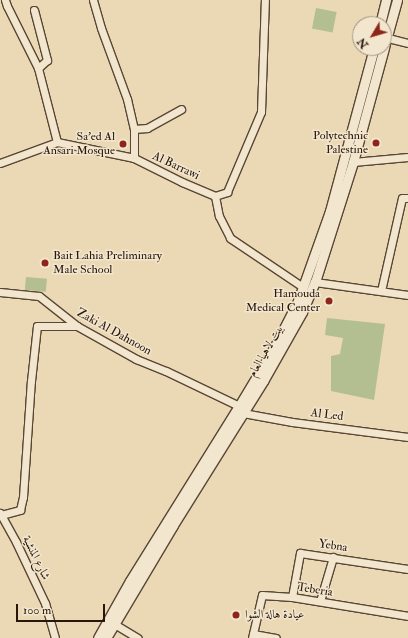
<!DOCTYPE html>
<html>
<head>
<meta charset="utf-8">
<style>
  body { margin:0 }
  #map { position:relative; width:408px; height:638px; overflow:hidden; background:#ebd8b4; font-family:"IM FELL Double Pica",Amiri,serif }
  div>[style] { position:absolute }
  .green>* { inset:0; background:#b3bf90; transform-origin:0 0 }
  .roads { filter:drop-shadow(1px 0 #594635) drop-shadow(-1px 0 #594635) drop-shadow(0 1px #594635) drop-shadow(0 -1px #594635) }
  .street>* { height:7px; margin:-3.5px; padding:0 3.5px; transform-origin:3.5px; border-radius:3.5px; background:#f2e6ce }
  .secondary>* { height:9px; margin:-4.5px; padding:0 4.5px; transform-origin:4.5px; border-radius:4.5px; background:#f2e6ce }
  .dots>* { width:11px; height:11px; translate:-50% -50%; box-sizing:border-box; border:2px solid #f2e6ce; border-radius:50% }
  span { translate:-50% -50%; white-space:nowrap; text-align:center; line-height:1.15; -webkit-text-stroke:3px #f2e6ce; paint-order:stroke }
  .poi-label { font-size:12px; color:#28160b }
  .right { translate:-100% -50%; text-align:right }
  .left { translate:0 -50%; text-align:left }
  .street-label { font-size:12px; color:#28160b }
  .north { position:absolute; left:352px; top:16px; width:40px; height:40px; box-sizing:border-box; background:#f2e6ce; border:1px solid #a19380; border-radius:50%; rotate:232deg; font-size:11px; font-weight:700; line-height:16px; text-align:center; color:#28160b }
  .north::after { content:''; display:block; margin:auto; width:14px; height:18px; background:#8f2418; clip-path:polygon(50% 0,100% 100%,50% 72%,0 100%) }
  .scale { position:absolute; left:16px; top:604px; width:89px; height:18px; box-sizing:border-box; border:2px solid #28160b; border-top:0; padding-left:5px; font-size:12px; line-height:14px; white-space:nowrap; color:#28160b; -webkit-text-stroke:3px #f2e6ce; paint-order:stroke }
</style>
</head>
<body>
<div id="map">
  <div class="green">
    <div style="left:316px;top:8px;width:21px;height:21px;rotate:11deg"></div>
    <div style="left:26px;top:277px;width:21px;height:13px;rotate:5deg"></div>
    <div style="clip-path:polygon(327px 318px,385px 324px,374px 400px,331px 391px,331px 356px,340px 354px,343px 338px,325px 335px)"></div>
  </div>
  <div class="roads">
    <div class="street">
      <div style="left:5px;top:0;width:6px;rotate:72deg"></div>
      <div style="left:7px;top:6px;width:69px;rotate:63.4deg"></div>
      <div style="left:93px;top:0;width:29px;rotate:74deg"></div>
      <div style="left:101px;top:28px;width:76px;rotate:69.9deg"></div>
      <div style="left:127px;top:99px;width:31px;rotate:77deg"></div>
      <div style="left:134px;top:129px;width:29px;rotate:90deg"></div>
      <div style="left:34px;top:10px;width:52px;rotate:75.4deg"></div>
      <div style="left:47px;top:60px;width:12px;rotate:138deg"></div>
      <div style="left:38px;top:68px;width:76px;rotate:75.6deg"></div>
      <div style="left:384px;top:37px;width:25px;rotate:14deg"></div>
      <div style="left:134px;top:129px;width:13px;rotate:-4deg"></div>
      <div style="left:147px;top:128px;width:39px;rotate:-29deg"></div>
      <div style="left:353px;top:162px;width:55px;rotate:-5.2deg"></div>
      <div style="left:0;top:163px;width:61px;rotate:-20.2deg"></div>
      <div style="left:57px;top:142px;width:79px;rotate:11.7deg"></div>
      <div style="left:134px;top:158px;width:54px;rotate:26.6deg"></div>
      <div style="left:182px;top:182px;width:36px;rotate:23deg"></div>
      <div style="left:215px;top:196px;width:20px;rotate:79deg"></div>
      <div style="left:219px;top:216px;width:25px;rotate:63deg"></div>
      <div style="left:230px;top:238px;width:88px;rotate:33.9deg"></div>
      <div style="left:215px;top:196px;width:13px;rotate:-18deg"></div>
      <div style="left:227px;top:192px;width:87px;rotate:-67deg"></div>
      <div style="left:261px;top:112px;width:112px;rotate:-88deg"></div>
      <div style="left:315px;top:282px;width:94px;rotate:8deg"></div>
      <div style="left:381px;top:291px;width:95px;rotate:-77.3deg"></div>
      <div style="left:402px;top:198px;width:6px"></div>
      <div style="left:0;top:292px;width:39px;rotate:6deg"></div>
      <div style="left:39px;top:296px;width:48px;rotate:38.3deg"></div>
      <div style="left:77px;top:326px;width:68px;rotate:29.2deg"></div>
      <div style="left:136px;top:359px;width:32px;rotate:22deg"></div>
      <div style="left:166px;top:371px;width:81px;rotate:25.6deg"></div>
      <div style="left:243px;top:413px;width:50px;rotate:10.4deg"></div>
      <div style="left:292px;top:422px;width:117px;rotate:7.4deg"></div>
      <div style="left:0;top:513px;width:33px;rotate:61deg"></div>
      <div style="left:16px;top:542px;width:68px;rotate:64.6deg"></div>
      <div style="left:45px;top:603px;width:36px;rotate:74deg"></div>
      <div style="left:1px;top:515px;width:20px;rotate:-15deg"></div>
      <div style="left:20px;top:510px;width:13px;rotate:-77deg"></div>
      <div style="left:23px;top:497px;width:116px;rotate:-86.1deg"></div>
      <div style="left:31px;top:381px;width:55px;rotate:-83.8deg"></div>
      <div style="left:37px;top:326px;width:40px"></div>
      <div style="left:292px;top:597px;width:45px;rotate:-79.7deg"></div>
      <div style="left:300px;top:553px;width:109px;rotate:8.4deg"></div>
      <div style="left:320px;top:601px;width:46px;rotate:-73.5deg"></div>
      <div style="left:111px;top:622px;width:31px;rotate:31deg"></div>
      <div style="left:253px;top:634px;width:23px;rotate:10deg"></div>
      <div style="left:252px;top:638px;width:44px;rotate:-76.9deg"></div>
      <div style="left:262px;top:595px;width:30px;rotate:4deg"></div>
      <div style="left:292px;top:597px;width:118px;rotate:9.3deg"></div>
    </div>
    <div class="secondary">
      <div style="left:380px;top:24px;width:25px;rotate:-76deg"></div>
      <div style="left:384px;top:47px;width:49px;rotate:-74.5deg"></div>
      <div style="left:98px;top:638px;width:65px;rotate:-60.7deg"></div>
      <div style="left:130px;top:581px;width:206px;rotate:-58.1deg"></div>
      <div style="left:239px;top:406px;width:70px;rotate:-59deg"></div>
      <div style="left:275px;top:346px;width:51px;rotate:-62.9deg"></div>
      <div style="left:298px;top:301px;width:96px;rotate:-70.4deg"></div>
      <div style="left:330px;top:211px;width:169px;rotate:-74.9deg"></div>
      <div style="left:106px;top:638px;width:131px;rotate:-59.3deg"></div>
      <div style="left:173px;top:525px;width:170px;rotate:-58deg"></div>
      <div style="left:263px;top:381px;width:79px;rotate:-60.5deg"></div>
      <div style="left:302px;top:312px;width:33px;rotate:-67deg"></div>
      <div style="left:315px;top:282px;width:126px;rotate:-72.4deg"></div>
      <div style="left:353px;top:162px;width:118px;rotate:-74.8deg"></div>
    </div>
  </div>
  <div class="dots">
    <div style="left:376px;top:143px;background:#8f2418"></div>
    <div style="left:123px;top:144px;background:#8f2418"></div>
    <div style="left:45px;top:263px;background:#8f2418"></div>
    <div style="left:329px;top:301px;background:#8f2418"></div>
    <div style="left:236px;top:615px;background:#8f2418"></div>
  </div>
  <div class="poi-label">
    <span class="right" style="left:368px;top:143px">Polytechnic<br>Palestine</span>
    <span class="right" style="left:115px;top:144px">Sa'ed Al<br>Ansari Mosque</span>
    <span class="left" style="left:53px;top:263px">Bait Lahia Preliminary<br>Male School</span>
    <span class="right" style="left:320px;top:301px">Hamouda<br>Medical Center</span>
    <span class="left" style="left:245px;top:615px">عيادة هالة الشوا</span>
  </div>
  <div class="street-label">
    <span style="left:176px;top:166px;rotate:25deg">Al Barrawi</span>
    <span style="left:114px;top:332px;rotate:29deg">Zaki Al Dahnoon</span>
    <span style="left:266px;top:351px;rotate:-60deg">بيت لاهيا العام</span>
    <span style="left:327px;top:415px;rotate:7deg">Al Led</span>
    <span style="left:333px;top:546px;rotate:8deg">Yebna</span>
    <span style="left:36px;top:558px;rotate:64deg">شارع المنشية</span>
    <span style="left:315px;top:590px;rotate:9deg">Teberia</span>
  </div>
  <div class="north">N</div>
  <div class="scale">100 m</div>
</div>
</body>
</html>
